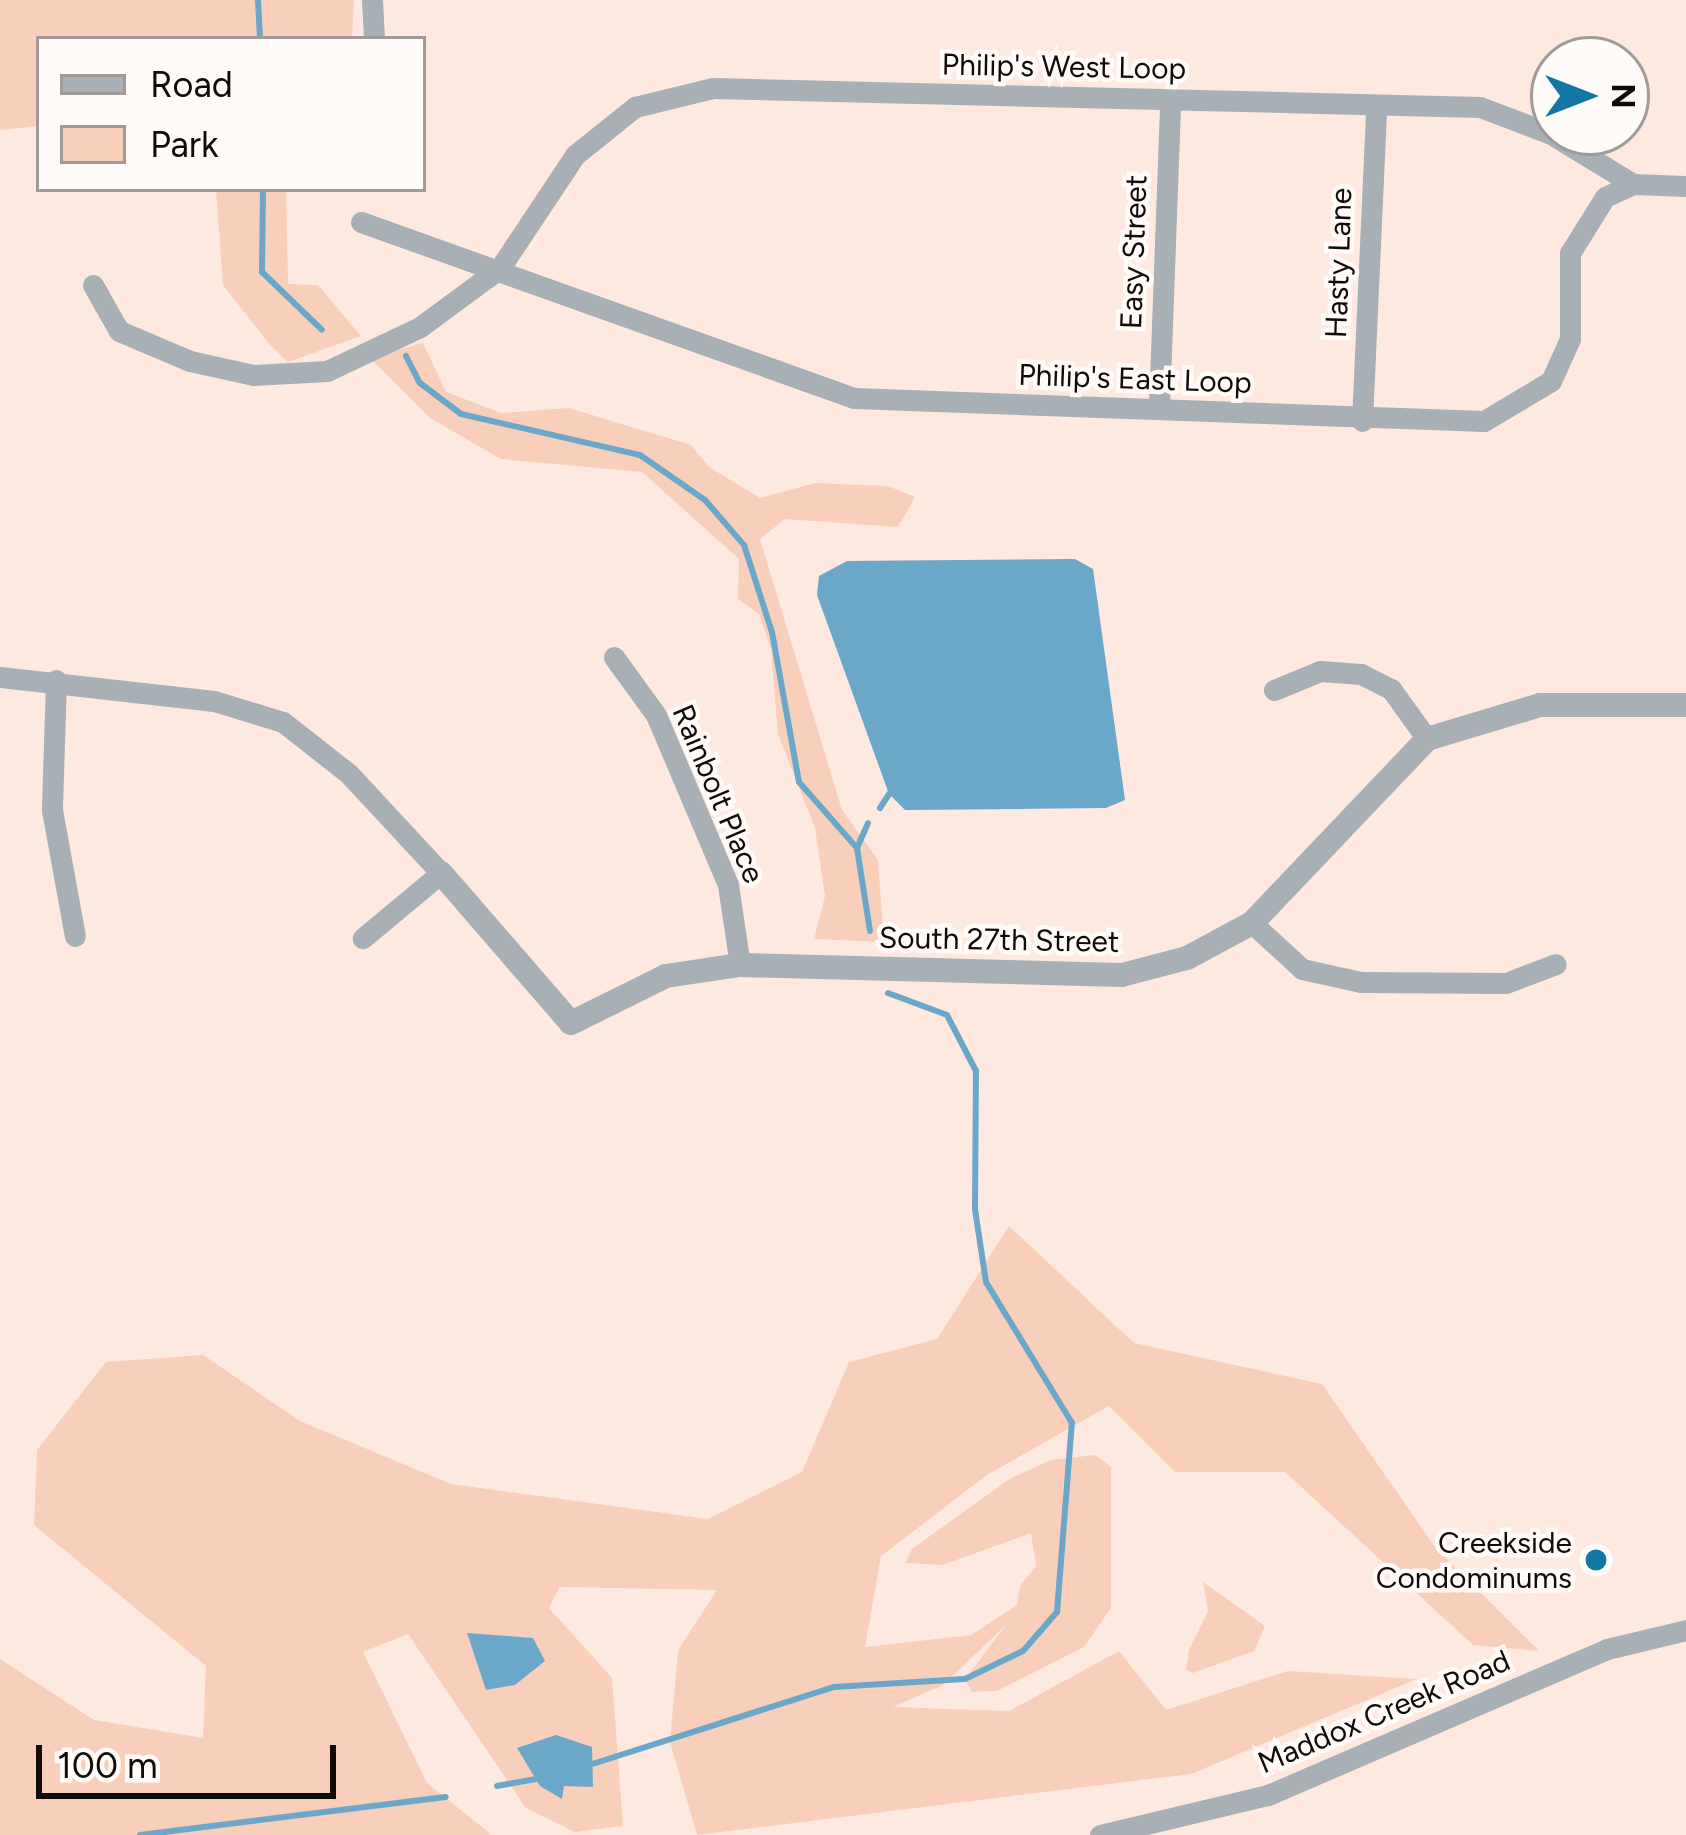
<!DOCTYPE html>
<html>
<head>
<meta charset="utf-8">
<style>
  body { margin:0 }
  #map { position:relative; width:1686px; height:1835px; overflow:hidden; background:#fee9e0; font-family:Figtree,sans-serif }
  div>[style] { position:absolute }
  .green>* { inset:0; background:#f8cfbb }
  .water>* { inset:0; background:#6aa7c9 }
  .stream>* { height:6px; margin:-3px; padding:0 3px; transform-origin:3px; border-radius:3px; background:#6aa7c9 }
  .minor>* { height:21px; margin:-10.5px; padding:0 10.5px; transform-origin:10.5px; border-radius:10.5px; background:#a8b0b5 }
  .tertiary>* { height:24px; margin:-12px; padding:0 12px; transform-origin:12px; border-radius:12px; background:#a8b0b5 }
  .dots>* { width:33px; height:33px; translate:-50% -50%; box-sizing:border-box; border:6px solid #fffbf9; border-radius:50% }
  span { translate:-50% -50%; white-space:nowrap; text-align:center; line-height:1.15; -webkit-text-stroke:9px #fffbf9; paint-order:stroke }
  .street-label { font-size:30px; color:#110b08 }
  .poi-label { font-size:30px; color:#110b08 }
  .right { translate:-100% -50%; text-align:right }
  .legend { position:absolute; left:36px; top:36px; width:390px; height:156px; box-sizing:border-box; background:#fffbf9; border:3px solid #a09b99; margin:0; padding:15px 21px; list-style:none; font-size:36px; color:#110b08 }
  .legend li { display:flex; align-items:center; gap:24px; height:60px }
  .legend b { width:60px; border:3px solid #a09b99 }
  .north { position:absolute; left:1530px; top:36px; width:120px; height:120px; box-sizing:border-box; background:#fffbf9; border:3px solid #a09b99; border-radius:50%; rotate:90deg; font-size:33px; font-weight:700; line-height:48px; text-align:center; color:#110b08 }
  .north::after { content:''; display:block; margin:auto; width:42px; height:54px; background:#1377a3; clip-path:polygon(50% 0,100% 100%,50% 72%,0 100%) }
  .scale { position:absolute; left:36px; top:1745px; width:300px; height:54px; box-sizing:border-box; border:6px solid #110b08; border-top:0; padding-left:15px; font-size:36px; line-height:42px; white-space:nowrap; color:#110b08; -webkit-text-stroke:9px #fffbf9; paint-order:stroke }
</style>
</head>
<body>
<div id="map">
  <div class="green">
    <div style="clip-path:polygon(0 0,354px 0,352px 39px,39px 39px,39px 126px,0 130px)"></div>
    <div style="clip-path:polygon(216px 189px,286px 189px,288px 284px,318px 285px,361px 336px,288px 362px,270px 345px,223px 285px)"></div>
    <div style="clip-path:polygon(423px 343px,446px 392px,501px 413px,569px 408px,691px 445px,709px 467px,760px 498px,815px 483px,888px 486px,915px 497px,898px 527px,785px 519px,760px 539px,842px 810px,878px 860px,884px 942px,814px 939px,825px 896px,815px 828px,778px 734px,771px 649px,759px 614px,738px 599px,739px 559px,642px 472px,501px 459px,430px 418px,370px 358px)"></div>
    <div style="clip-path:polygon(1009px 1226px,1134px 1343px,1322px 1384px,1435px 1547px,1539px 1651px,1473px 1645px,1285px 1472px,1175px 1472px,1109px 1406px,987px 1475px,881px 1556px,865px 1647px,971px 1635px,1017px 1605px,1020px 1586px,1036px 1566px,1031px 1533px,943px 1565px,905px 1563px,912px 1549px,1011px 1478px,1051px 1460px,1095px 1455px,1111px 1467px,1111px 1608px,1084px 1647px,997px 1691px,972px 1692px,965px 1679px,1007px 1624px,943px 1685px,893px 1707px,1009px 1711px,1119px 1651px,1166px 1710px,1288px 1671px,1417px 1679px,1191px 1774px,697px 1835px,670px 1742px,678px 1650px,717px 1590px,560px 1587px,549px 1608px,612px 1678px,623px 1826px,575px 1832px,526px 1808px,408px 1634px,363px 1652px,427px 1783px,492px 1835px,0 1835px,0 1659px,94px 1720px,203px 1738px,206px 1666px,34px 1525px,37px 1450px,106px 1362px,203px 1355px,300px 1421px,451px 1484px,708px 1519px,802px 1472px,849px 1362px,937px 1339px)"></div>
    <div style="clip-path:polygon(1203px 1582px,1265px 1626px,1254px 1651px,1193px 1673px,1186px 1670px,1189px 1650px,1208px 1611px)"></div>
  </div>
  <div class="water">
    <div style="clip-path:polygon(1075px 559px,1093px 569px,1125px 800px,1106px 808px,905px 810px,889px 794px,817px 595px,819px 576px,847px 561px)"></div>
    <div style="clip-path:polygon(467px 1633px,533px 1638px,545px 1661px,515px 1685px,486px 1690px)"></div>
    <div style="clip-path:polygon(556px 1735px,592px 1747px,593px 1787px,564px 1786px,562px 1799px,540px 1786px,517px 1748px)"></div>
  </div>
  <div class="stream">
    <div style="left:258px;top:0;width:39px;rotate:87deg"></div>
    <div style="left:263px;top:189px;width:83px;rotate:90.7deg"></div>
    <div style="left:262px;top:272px;width:83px;rotate:44deg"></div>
    <div style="left:406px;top:356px;width:30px;rotate:63deg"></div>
    <div style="left:420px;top:383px;width:51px;rotate:37.1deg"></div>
    <div style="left:461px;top:414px;width:184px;rotate:12.9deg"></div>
    <div style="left:640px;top:455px;width:79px;rotate:34.7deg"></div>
    <div style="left:705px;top:500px;width:60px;rotate:49.1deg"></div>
    <div style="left:744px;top:545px;width:91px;rotate:72.2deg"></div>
    <div style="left:772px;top:632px;width:152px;rotate:79.8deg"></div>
    <div style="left:799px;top:782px;width:88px;rotate:48.7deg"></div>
    <div style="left:857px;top:848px;width:84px;rotate:81.1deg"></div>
    <div style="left:880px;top:808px;width:17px;rotate:-57deg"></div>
    <div style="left:857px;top:848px;width:27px;rotate:-66deg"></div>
    <div style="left:583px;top:1767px;width:263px;rotate:-17.7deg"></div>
    <div style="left:834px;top:1687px;width:131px;rotate:-3.5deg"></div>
    <div style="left:965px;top:1679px;width:64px;rotate:-25.8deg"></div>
    <div style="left:1023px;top:1651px;width:52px;rotate:-48.9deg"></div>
    <div style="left:1057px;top:1612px;width:190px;rotate:-85.5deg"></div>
    <div style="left:1072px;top:1423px;width:165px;rotate:-121.4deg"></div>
    <div style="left:986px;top:1282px;width:74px;rotate:-98.6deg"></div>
    <div style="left:975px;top:1209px;width:138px;rotate:-89.6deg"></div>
    <div style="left:976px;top:1071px;width:63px;rotate:-117.4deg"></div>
    <div style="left:947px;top:1015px;width:63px;rotate:-159.6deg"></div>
    <div style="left:497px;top:1786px;width:45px;rotate:-10.3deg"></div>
    <div style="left:140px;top:1835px;width:308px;rotate:-7.1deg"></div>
  </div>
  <div class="minor">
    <div style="left:372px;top:0;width:39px;rotate:87deg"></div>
    <div style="left:361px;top:222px;width:523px;rotate:19.65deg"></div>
    <div style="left:854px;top:398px;width:630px;rotate:2.09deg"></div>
    <div style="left:1484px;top:421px;width:78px;rotate:-30.8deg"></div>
    <div style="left:1551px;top:381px;width:46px;rotate:-65.7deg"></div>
    <div style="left:1570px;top:339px;width:86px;rotate:-90deg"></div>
    <div style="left:1570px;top:253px;width:66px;rotate:-58deg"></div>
    <div style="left:1605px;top:197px;width:31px;rotate:-25deg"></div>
    <div style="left:93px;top:285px;width:53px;rotate:60.5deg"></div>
    <div style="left:119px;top:331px;width:77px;rotate:22.9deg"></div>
    <div style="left:190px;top:361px;width:65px;rotate:12.5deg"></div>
    <div style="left:253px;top:375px;width:74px;rotate:-3.1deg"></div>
    <div style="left:327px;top:371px;width:103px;rotate:-25.3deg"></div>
    <div style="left:420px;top:327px;width:99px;rotate:-36.4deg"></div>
    <div style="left:500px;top:268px;width:136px;rotate:-56.4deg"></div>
    <div style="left:575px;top:155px;width:77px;rotate:-38.7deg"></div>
    <div style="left:635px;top:107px;width:80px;rotate:-13.7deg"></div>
    <div style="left:713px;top:88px;width:767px;rotate:1.42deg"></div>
    <div style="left:1480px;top:107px;width:76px;rotate:20.8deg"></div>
    <div style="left:1551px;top:134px;width:96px;rotate:31.4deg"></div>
    <div style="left:1633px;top:184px;width:53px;rotate:2.2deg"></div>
    <div style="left:1159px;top:407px;width:307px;rotate:-87.9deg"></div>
    <div style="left:1362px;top:421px;width:314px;rotate:-87.4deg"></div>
    <div style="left:614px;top:657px;width:72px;rotate:54.1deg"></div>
    <div style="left:656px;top:715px;width:185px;rotate:67deg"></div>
    <div style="left:728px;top:885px;width:81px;rotate:81.5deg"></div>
    <div style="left:0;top:677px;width:215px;rotate:6.4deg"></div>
    <div style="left:214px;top:701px;width:72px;rotate:16.9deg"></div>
    <div style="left:283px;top:722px;width:84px;rotate:38.2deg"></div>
    <div style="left:349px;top:774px;width:135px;rotate:47.1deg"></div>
    <div style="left:441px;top:873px;width:102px;rotate:140.2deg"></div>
    <div style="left:56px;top:680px;width:130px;rotate:91.8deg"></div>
    <div style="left:52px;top:810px;width:128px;rotate:79.7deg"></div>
    <div style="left:1274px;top:690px;width:50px;rotate:-22.4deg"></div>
    <div style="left:1320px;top:671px;width:41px;rotate:4.2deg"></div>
    <div style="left:1361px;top:674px;width:34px;rotate:27deg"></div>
    <div style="left:1391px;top:689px;width:62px;rotate:54.2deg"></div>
    <div style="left:1252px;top:923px;width:68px;rotate:42.6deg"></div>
    <div style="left:1302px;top:969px;width:59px;rotate:12.6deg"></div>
    <div style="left:1360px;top:982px;width:146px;rotate:0.4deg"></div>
    <div style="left:1506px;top:983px;width:53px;rotate:-20.8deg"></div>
    <div style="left:1100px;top:1835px;width:173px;rotate:-13.4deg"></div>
    <div style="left:1268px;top:1795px;width:369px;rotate:-23.3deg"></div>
    <div style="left:1607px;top:1649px;width:81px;rotate:-13.5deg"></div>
  </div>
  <div class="tertiary">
    <div style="left:441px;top:873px;width:198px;rotate:49.1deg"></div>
    <div style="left:571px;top:1023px;width:106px;rotate:-26.3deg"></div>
    <div style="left:666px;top:976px;width:75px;rotate:-8.5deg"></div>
    <div style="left:740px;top:965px;width:382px;rotate:1.5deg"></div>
    <div style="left:1122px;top:975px;width:67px;rotate:-14.7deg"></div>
    <div style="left:1187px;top:958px;width:74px;rotate:-28.3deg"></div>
    <div style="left:1252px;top:923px;width:254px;rotate:-46.4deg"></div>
    <div style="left:1427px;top:739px;width:118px;rotate:-16.7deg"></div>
    <div style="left:1540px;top:705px;width:146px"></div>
  </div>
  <div class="dots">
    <div style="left:1596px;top:1560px;background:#1377a3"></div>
  </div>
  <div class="street-label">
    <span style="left:1064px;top:67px;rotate:1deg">Philip's West Loop</span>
    <span style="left:1134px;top:252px;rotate:-88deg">Easy Street</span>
    <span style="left:1339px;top:263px;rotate:-88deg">Hasty Lane</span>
    <span style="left:1135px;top:379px;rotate:2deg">Philip's East Loop</span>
    <span style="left:718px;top:794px;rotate:67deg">Rainbolt Place</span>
    <span style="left:999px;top:940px;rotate:1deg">South 27th Street</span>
    <span style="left:1384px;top:1712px;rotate:-23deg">Maddox Creek Road</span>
  </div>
  <div class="poi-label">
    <span class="right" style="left:1572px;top:1560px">Creekside<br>Condominums</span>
  </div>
  <ul class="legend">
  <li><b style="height:15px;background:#a8b0b5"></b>Road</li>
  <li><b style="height:33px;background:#f8cfbb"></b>Park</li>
  </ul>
  <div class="north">N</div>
  <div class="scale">100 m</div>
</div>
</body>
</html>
